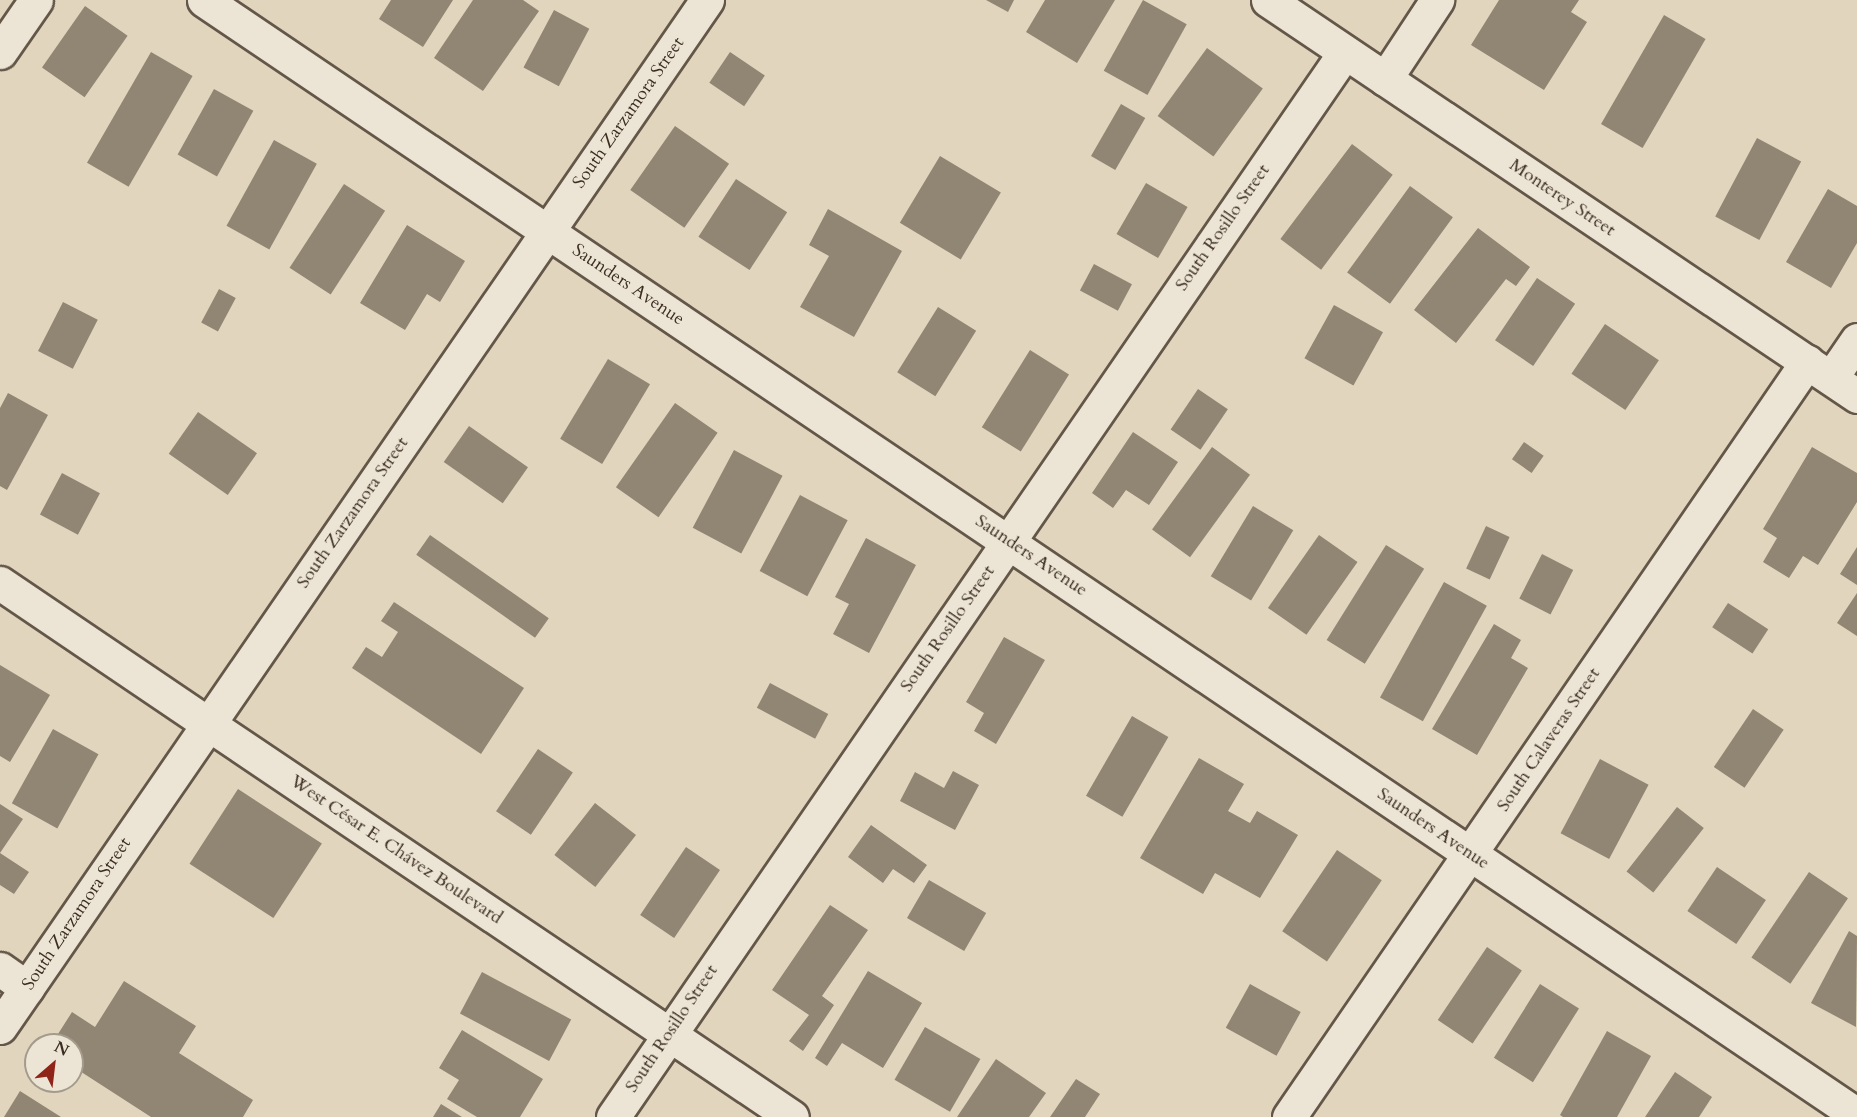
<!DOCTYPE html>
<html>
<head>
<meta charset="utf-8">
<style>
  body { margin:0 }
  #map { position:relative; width:1857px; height:1117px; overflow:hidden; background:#e1d6bd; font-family:Cardo,serif }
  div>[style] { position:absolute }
  .building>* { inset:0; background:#918573; transform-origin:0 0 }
  .roads { filter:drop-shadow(2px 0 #645749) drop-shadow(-2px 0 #645749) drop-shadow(0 2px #645749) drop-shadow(0 -2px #645749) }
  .street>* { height:33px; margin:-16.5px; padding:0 16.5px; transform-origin:16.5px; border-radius:16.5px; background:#ece4d4 }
  .secondary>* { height:33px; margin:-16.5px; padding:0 16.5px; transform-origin:16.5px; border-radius:16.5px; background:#ece4d4 }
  span { translate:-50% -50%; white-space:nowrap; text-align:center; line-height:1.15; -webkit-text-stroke:4.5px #ece4d4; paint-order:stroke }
  .street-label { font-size:18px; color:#3b2d22 }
  .north { position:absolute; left:24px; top:1033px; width:60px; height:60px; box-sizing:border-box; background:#ece4d4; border:2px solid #a59b8d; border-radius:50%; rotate:28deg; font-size:16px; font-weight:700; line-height:24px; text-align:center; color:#3b2d22 }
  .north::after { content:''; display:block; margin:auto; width:21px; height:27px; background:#8f2418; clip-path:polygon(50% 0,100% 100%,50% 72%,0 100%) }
</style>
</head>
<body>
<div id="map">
  <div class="building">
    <div style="clip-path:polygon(391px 0,453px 0,423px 47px,379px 19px)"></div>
    <div style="clip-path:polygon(473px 0,523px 0,539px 11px,483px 91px,434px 58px)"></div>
    <div style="clip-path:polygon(986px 0,1014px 0,1008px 12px)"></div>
    <div style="clip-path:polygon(1045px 0,1115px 0,1077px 63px,1026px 32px)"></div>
    <div style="left:1143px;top:0;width:50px;height:81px;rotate:29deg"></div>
    <div style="clip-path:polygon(1499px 0,1579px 0,1571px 12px,1587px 22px,1544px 90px,1471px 45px)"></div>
    <div style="left:85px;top:6px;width:52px;height:75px;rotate:35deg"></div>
    <div style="left:554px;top:10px;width:40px;height:65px;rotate:28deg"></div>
    <div style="left:1664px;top:15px;width:48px;height:126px;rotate:30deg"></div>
    <div style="left:1207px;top:48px;width:69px;height:84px;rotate:36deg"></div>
    <div style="left:151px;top:52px;width:48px;height:128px;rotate:30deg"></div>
    <div style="left:730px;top:52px;width:42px;height:37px;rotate:34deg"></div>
    <div style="left:214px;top:89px;width:45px;height:75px;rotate:29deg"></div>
    <div style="left:1121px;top:104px;width:28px;height:60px;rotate:30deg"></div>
    <div style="left:675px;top:126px;width:66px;height:78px;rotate:35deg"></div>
    <div style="left:1757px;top:138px;width:50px;height:89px;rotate:28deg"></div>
    <div style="left:274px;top:140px;width:49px;height:98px;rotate:29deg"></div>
    <div style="left:1352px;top:144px;width:51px;height:119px;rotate:37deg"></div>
    <div style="left:940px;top:156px;width:71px;height:78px;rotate:31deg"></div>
    <div style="left:736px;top:179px;width:61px;height:69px;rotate:33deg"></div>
    <div style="left:1146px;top:183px;width:48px;height:59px;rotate:30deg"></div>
    <div style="left:344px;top:184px;width:49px;height:100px;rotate:33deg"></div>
    <div style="left:1410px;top:186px;width:53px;height:107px;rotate:36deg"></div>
    <div style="clip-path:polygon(1828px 189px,1857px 206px,1857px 243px,1831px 288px,1786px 262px)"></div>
    <div style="clip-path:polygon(828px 209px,902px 251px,854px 337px,800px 307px,829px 256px,809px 245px)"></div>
    <div style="clip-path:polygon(407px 225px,465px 261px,440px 302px,427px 294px,405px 330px,360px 303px)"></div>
    <div style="clip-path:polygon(1478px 228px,1530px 267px,1516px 286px,1506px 279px,1456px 343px,1414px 310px)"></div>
    <div style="left:1094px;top:264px;width:43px;height:30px;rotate:28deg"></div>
    <div style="left:1537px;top:278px;width:46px;height:75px;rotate:34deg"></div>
    <div style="left:219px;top:289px;width:19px;height:38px;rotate:28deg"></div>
    <div style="left:63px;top:302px;width:39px;height:55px;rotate:27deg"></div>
    <div style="left:1334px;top:305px;width:56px;height:61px;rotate:29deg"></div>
    <div style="left:938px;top:307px;width:45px;height:77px;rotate:32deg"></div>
    <div style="left:1605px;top:324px;width:65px;height:60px;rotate:34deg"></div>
    <div style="left:1030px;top:350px;width:46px;height:91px;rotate:32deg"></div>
    <div style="left:608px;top:359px;width:49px;height:93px;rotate:31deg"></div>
    <div style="left:1198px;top:389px;width:36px;height:49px;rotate:34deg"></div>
    <div style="clip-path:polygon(8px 393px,48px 415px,7px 490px,0 486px,0 408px)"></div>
    <div style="left:675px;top:403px;width:52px;height:103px;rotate:35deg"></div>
    <div style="left:198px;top:412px;width:72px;height:51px;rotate:35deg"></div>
    <div style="left:469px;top:426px;width:72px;height:44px;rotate:35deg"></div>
    <div style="clip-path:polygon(1133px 432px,1178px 462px,1149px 505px,1126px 490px,1113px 508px,1092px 493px)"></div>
    <div style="left:1524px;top:442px;width:24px;height:21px;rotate:35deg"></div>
    <div style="left:1212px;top:447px;width:47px;height:102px;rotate:36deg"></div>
    <div style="clip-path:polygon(1812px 447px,1857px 473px,1857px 502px,1818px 565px,1803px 556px,1789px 578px,1763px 562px,1777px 538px,1763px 529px)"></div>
    <div style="left:734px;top:450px;width:55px;height:88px;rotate:28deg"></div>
    <div style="left:62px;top:473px;width:43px;height:47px;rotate:28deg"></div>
    <div style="left:800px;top:495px;width:54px;height:86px;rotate:28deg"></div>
    <div style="left:1253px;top:506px;width:47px;height:82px;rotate:31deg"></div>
    <div style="left:1486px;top:526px;width:26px;height:47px;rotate:25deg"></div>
    <div style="left:430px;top:535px;width:145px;height:24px;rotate:35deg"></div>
    <div style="left:1319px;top:535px;width:47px;height:89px;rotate:35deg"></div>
    <div style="clip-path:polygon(866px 538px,916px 565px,869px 653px,833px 634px,849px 604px,835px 597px)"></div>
    <div style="left:1386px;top:545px;width:45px;height:112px;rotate:32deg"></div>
    <div style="clip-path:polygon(1857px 547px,1857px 585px,1840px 574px)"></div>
    <div style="left:1542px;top:554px;width:35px;height:50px;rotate:27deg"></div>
    <div style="left:1444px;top:582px;width:49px;height:132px;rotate:29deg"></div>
    <div style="clip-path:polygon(1857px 593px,1857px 636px,1837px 623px)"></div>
    <div style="clip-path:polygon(394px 602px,524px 688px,481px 754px,352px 668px,366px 647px,382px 657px,398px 632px,381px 621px)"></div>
    <div style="left:1728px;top:603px;width:48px;height:29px;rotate:33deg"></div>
    <div style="clip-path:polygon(1494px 624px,1521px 640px,1511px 658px,1528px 668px,1477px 755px,1432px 729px)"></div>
    <div style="clip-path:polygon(1004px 637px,1045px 660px,996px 744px,974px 731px,984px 713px,966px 702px)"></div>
    <div style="clip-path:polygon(0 665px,50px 695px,10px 762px,0 756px)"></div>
    <div style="left:770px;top:683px;width:66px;height:28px;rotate:28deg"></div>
    <div style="left:1753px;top:709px;width:37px;height:70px;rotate:34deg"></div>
    <div style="left:1132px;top:716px;width:42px;height:92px;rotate:30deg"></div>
    <div style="left:53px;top:729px;width:52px;height:85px;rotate:29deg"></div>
    <div style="left:538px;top:749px;width:42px;height:75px;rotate:34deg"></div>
    <div style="clip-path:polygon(1199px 758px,1244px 784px,1228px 811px,1250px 823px,1257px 811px,1298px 835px,1260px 898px,1215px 873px,1203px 894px,1140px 858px)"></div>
    <div style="left:1600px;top:759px;width:55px;height:84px;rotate:28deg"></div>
    <div style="clip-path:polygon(953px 771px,979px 785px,955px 830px,900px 801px,915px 772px,944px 788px)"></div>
    <div style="left:238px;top:789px;width:100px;height:89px;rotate:33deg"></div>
    <div style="left:595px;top:803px;width:52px;height:66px;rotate:38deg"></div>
    <div style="clip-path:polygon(0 804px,23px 819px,0 853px,29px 872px,14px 894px,0 885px)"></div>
    <div style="left:1677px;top:807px;width:34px;height:82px;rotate:38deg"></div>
    <div style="clip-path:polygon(871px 825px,927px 865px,914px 883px,893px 869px,883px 883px,848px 857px)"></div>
    <div style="left:686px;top:847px;width:41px;height:82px;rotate:34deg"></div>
    <div style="left:1337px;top:850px;width:54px;height:98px;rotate:34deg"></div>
    <div style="left:1717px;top:867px;width:59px;height:53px;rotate:34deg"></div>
    <div style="left:1809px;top:872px;width:47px;height:103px;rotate:34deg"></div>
    <div style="left:929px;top:880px;width:66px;height:44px;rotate:30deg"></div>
    <div style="clip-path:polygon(830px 905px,868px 930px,822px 996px,834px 1005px,803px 1051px,789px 1041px,809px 1015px,772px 990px)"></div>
    <div style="clip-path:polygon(1849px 931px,1857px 936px,1856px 1027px,1811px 1003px)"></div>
    <div style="left:1487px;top:947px;width:42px;height:88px;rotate:34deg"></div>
    <div style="clip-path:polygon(868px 971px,922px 1003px,883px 1068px,842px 1043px,827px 1066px,815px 1058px)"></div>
    <div style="left:482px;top:972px;width:101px;height:47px;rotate:28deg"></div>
    <div style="clip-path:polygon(124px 981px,196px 1026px,179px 1053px,253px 1100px,243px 1117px,151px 1117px,72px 1066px,72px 1045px,51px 1045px,72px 1012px,95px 1027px)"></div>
    <div style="left:1250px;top:984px;width:58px;height:50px;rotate:29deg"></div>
    <div style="left:1540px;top:984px;width:46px;height:87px;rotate:32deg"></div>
    <div style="left:925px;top:1027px;width:64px;height:61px;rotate:30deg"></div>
    <div style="clip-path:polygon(462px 1030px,543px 1079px,520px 1117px,477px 1117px,447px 1099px,459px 1080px,439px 1068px)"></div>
    <div style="clip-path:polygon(1607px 1031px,1651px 1056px,1617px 1117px,1563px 1117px,1560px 1115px)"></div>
    <div style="clip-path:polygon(996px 1059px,1046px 1093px,1029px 1117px,957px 1117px)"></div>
    <div style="clip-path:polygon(1675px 1072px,1712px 1097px,1699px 1117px,1645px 1117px)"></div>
    <div style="clip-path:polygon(1076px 1079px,1100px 1094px,1085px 1117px,1050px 1117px)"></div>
    <div style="clip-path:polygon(20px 1091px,61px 1117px,4px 1117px)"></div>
    <div style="clip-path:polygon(441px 1104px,462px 1117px,433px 1117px)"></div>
  </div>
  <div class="roads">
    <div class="street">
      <div style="left:204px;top:0;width:1994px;rotate:34deg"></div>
      <div style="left:1268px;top:0;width:710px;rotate:33.91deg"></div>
      <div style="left:0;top:52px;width:63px;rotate:-55.3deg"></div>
      <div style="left:1385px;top:79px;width:95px;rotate:-56.6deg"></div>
      <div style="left:1831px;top:378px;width:46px;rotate:-55.6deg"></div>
      <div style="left:0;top:583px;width:250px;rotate:34.1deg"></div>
      <div style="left:0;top:969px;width:33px;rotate:35deg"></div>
      <div style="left:613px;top:1117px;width:1292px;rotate:-55.5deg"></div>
      <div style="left:1289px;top:1117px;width:916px;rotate:-55.55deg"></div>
    </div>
    <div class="secondary">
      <div style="left:207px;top:723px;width:705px;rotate:33.96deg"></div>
      <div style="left:0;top:1027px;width:1247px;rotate:-55.46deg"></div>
    </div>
  </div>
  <div class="street-label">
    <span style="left:629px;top:113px;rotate:-55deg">South Zarzamora Street</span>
    <span style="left:1562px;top:198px;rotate:34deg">Monterey Street</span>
    <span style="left:1223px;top:228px;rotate:-55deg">South Rosillo Street</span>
    <span style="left:628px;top:285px;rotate:34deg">Saunders Avenue</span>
    <span style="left:353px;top:513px;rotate:-55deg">South Zarzamora Street</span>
    <span style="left:1031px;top:556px;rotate:34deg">Saunders Avenue</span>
    <span style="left:948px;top:629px;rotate:-55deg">South Rosillo Street</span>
    <span style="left:1549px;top:740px;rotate:-56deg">South Calaveras Street</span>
    <span style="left:1433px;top:829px;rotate:34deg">Saunders Avenue</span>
    <span style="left:396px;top:850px;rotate:34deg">West César E. Chávez Boulevard</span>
    <span style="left:77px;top:914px;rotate:-56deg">South Zarzamora Street</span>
    <span style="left:672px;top:1029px;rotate:-56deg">South Rosillo Street</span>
  </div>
  <div class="north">N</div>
</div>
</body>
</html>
